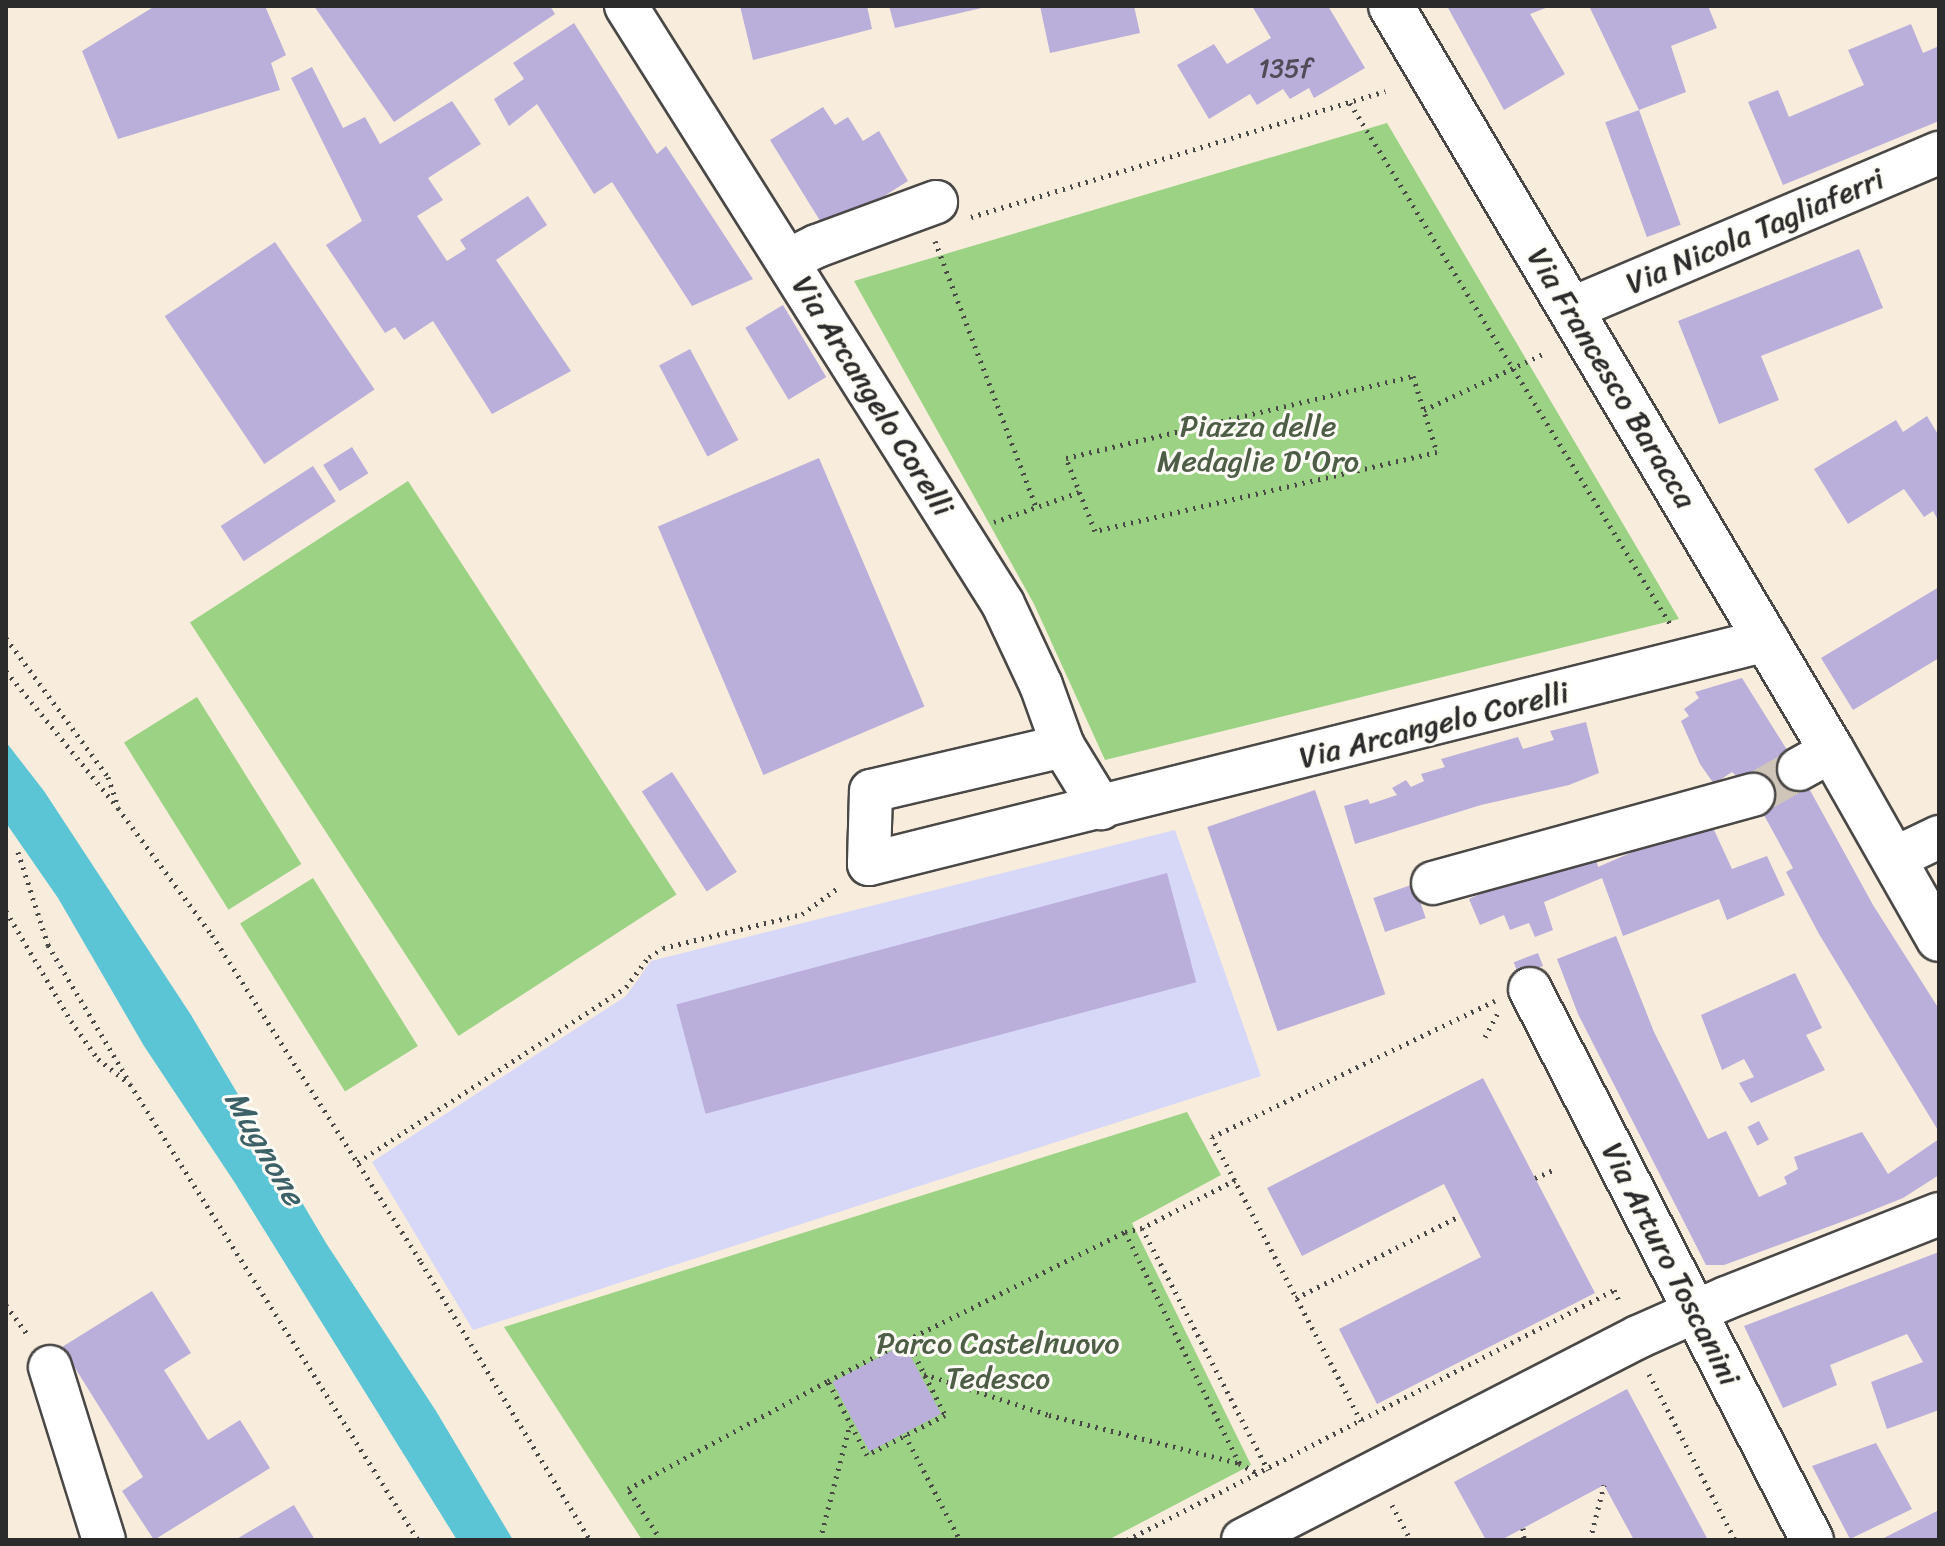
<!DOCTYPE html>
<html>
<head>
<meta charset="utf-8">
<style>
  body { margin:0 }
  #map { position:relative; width:1945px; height:1546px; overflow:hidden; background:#f8eddc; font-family:Sriracha,sans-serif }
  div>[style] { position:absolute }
  .built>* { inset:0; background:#d7d7f8 }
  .green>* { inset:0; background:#9bd284; transform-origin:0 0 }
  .water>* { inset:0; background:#5bc5d6 }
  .building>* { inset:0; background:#baaeda; transform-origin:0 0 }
  .minor-tunnel>* { height:42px; margin-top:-21px; transform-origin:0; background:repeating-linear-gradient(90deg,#cfc6b9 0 42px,transparent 0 63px) }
  .path>* { height:5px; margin-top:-2.5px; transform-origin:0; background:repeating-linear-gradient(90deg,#4a4846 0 2px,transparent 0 8px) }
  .roads { filter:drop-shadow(2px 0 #4a4846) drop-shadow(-2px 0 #4a4846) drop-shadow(0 2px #4a4846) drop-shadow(0 -2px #4a4846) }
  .minor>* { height:42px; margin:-21px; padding:0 21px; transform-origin:21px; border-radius:21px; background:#fff }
  .primary>* { height:44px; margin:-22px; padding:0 22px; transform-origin:22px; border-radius:22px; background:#fff }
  span { translate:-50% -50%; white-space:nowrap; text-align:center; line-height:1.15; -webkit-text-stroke:6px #fdfcf7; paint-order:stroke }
  .number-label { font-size:26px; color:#4f4c57 }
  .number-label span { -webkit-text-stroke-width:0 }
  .street-label { font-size:30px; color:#2b2b2b }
  .park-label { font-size:30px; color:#4d5d46 }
  .water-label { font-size:32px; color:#3c6167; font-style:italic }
  .frame { position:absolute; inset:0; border:8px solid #2b2b2b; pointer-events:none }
</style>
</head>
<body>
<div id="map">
  <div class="built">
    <div style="clip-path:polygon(1175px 830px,1261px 1076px,473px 1330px,372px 1162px,626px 996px,651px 961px)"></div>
  </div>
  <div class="green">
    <div style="clip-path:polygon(1387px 123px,1679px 619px,1105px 760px,1034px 604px,854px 281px)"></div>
    <div style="left:408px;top:481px;width:493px;height:260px;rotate:57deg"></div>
    <div style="left:197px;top:697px;width:197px;height:86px;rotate:58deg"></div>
    <div style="left:313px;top:878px;width:198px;height:86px;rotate:58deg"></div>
    <div style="clip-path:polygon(1187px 1112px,1221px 1175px,1132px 1223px,1251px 1465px,1108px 1540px,642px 1540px,504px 1327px)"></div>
  </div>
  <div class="water">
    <div style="clip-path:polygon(6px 742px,44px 791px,191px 1015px,326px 1243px,436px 1411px,513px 1540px,457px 1540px,235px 1183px,144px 1046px,58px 898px,6px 823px)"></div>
  </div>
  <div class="building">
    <div style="clip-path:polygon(155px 6px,265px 6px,286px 55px,271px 63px,280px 90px,118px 139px,82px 51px)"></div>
    <div style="clip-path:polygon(314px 6px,550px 6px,555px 14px,394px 122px)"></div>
    <div style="clip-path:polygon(740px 6px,867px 6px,872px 29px,753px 60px)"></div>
    <div style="clip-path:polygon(889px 6px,986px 6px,986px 7px,895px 28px)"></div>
    <div style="clip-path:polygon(1040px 6px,1134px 6px,1140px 33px,1050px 53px)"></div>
    <div style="clip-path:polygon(1252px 6px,1328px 6px,1365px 68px,1314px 98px,1309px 88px,1290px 99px,1283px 89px,1257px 105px,1250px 94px,1209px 119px,1177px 65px,1214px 44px,1227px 64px,1271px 38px)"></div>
    <div style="clip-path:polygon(1447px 6px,1551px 6px,1530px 14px,1565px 74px,1504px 110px)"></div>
    <div style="clip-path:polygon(1589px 6px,1708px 6px,1717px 28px,1671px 46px,1686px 92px,1639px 110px)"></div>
    <div style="clip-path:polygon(574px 23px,657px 154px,666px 146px,753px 279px,692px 306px,612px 182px,594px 194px,537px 104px,509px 126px,494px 99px,524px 79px,513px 63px)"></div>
    <div style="clip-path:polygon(1911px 24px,1923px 53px,1939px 46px,1939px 121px,1783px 185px,1748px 102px,1778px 90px,1789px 117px,1864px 85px,1848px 50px)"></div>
    <div style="clip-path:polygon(312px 67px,343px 128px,365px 117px,380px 144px,452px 101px,481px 144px,428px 178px,443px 200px,417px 216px,447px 261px,466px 249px,460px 240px,528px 196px,547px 225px,496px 260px,571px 371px,492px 414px,433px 321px,404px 340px,395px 327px,385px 333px,326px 245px,362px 221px,291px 78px)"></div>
    <div style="clip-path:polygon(823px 107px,835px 125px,848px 117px,863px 141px,879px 131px,908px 181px,827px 232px,770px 140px)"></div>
    <div style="left:1639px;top:110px;width:122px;height:36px;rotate:70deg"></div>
    <div style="left:275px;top:242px;width:178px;height:133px;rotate:56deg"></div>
    <div style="clip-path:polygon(1859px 249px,1883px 308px,1761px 356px,1779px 400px,1719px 424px,1678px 321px)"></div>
    <div style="left:783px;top:305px;width:84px;height:44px;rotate:59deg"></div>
    <div style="left:690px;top:349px;width:103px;height:35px;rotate:62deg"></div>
    <div style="clip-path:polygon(1927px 416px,1939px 436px,1939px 522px,1933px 511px,1924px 517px,1904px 489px,1848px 524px,1814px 469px,1896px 420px,1903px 432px)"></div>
    <div style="left:352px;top:447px;width:31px;height:34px;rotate:58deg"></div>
    <div style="left:819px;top:458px;width:270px;height:175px;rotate:67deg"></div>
    <div style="left:313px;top:466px;width:42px;height:110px;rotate:57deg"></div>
    <div style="clip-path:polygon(1939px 587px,1939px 658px,1853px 710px,1821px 658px)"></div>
    <div style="clip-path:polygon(1742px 678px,1794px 761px,1873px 905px,1939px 1009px,1939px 1132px,1819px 934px,1786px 872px,1793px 868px,1748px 786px,1732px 772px,1714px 784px,1700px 764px,1681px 721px,1689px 716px,1684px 709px,1699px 698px,1695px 692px)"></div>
    <div style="clip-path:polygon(1586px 722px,1599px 773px,1569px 785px,1481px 805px,1355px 844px,1344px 806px,1368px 799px,1370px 804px,1397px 795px,1392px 788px,1406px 780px,1411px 787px,1424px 781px,1421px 774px,1445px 767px,1441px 759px,1518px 737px,1523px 749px,1554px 740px,1550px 731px)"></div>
    <div style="left:672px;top:772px;width:119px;height:36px;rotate:57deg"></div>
    <div style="left:1315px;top:790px;width:216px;height:114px;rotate:71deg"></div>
    <div style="clip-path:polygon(1709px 819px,1732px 869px,1767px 856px,1785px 895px,1727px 920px,1719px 899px,1623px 936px,1602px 878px,1544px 902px,1553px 930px,1535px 937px,1529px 923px,1510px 930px,1504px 915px,1480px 925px,1469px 899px,1532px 870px,1596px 858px,1598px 867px)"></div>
    <div style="left:1167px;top:873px;width:113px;height:508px;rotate:75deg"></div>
    <div style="left:1414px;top:884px;width:36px;height:43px;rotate:71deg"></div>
    <div style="clip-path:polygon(1616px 936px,1654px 1032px,1708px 1139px,1726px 1131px,1759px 1197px,1787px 1184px,1784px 1177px,1798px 1169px,1794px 1157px,1862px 1132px,1888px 1174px,1939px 1139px,1939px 1175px,1903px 1198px,1863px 1214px,1724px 1265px,1706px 1265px,1578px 1014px,1557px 959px)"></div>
    <div style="left:1538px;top:953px;width:14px;height:26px;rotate:69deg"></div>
    <div style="clip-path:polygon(1795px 973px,1822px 1028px,1806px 1035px,1825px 1070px,1751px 1103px,1739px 1083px,1754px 1077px,1744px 1059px,1722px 1070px,1701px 1015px)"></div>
    <div style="clip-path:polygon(1483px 1078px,1595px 1293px,1377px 1404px,1339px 1329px,1481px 1257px,1460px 1216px,1444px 1184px,1302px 1256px,1267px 1188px)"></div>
    <div style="left:1759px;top:1121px;width:21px;height:13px;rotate:62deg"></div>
    <div style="clip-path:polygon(1939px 1252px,1939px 1410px,1887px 1429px,1871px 1382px,1923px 1362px,1907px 1334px,1830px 1365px,1837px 1385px,1783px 1408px,1744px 1326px)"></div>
    <div style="clip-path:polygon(152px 1291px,191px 1353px,164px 1370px,208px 1440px,240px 1420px,270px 1468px,154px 1540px,122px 1491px,143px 1477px,62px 1347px)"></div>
    <div style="left:904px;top:1344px;width:79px;height:81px;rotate:62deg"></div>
    <div style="clip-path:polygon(1627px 1389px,1708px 1540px,1634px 1540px,1604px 1485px,1501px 1540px,1486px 1540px,1454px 1482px)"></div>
    <div style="clip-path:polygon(1876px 1443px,1912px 1509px,1850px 1539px,1812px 1466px)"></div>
    <div style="clip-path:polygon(294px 1505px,315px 1540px,235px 1540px)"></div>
    <div style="clip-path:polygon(1939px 1510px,1939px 1540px,1880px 1540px)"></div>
  </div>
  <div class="minor-tunnel">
    <div style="left:1753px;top:795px;width:53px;rotate:-29.5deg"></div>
  </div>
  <div class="path">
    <div style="left:1350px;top:103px;width:615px;rotate:58.43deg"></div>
    <div style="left:971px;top:217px;width:433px;rotate:-16.9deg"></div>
    <div style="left:935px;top:241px;width:285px;rotate:69.2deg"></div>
    <div style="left:1413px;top:376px;width:80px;rotate:72.5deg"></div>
    <div style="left:1437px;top:452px;width:351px;rotate:167deg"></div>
    <div style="left:1095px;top:531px;width:79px;rotate:-111.7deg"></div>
    <div style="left:1066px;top:458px;width:357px;rotate:-13.3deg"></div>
    <div style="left:1424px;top:410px;width:132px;rotate:-25.2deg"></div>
    <div style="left:994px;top:522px;width:90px;rotate:-19.4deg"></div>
    <div style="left:6px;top:638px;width:172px;rotate:53.7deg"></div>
    <div style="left:108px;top:777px;width:28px;rotate:71deg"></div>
    <div style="left:6px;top:671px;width:177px;rotate:50.7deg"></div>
    <div style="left:118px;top:808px;width:158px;rotate:53.5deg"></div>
    <div style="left:212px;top:935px;width:388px;rotate:57.4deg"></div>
    <div style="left:421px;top:1262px;width:325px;rotate:58.7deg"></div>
    <div style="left:18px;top:852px;width:98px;rotate:72.1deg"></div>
    <div style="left:48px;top:945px;width:157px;rotate:59.3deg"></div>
    <div style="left:6px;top:911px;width:128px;rotate:59.4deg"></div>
    <div style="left:71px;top:1021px;width:47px;rotate:54.6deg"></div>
    <div style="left:98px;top:1059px;width:41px;rotate:38deg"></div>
    <div style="left:130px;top:1084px;width:539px;rotate:57.72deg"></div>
    <div style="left:1485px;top:1037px;width:30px;rotate:-62deg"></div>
    <div style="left:358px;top:1162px;width:320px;rotate:-33.1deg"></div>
    <div style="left:626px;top:987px;width:38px;rotate:-53deg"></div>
    <div style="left:649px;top:957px;width:17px;rotate:-33deg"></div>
    <div style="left:663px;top:948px;width:143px;rotate:-13.7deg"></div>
    <div style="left:802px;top:914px;width:46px;rotate:-36.1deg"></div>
    <div style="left:1535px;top:1178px;width:20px;rotate:-24deg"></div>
    <div style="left:1235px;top:1180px;width:105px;rotate:152.7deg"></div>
    <div style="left:1142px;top:1228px;width:273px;rotate:62.5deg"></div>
    <div style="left:1125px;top:1232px;width:17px;rotate:-13deg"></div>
    <div style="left:1296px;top:1298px;width:183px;rotate:-26.6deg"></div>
    <div style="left:6px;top:1305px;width:39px;rotate:54deg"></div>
    <div style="left:907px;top:1340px;width:243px;rotate:-26.4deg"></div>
    <div style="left:1125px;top:1232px;width:258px;rotate:63.7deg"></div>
    <div style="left:924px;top:1374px;width:132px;rotate:18.2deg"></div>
    <div style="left:1049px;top:1415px;width:196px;rotate:14.2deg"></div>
    <div style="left:1239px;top:1463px;width:22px;rotate:30deg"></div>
    <div style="left:1649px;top:1374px;width:187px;rotate:62.6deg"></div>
    <div style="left:1361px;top:1421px;width:321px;rotate:-117.7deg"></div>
    <div style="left:1212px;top:1137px;width:314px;rotate:-25.7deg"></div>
    <div style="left:905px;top:1435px;width:119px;rotate:62.4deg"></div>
    <div style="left:1392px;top:1505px;width:40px;rotate:62deg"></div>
    <div style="left:1523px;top:1528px;width:12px;rotate:85deg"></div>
    <div style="left:661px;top:1540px;width:61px;rotate:-122.9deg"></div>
    <div style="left:628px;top:1489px;width:227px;rotate:-28.4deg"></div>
    <div style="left:828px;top:1381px;width:89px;rotate:-27.4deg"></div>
    <div style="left:907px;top:1340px;width:84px;rotate:63.1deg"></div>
    <div style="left:945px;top:1415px;width:88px;rotate:152.9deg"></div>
    <div style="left:867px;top:1455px;width:84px;rotate:-117.8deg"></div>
    <div style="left:820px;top:1540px;width:120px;rotate:-75.5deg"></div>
    <div style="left:1127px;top:1540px;width:547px;rotate:-27.17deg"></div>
    <div style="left:1614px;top:1290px;width:14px;rotate:65deg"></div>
    <div style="left:1590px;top:1540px;width:57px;rotate:-75.7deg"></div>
  </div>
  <div class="roads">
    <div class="minor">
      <div style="left:626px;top:6px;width:707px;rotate:57.77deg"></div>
      <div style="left:1003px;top:604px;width:89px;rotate:64.9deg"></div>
      <div style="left:1041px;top:685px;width:65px;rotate:70.2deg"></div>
      <div style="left:1063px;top:746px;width:73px;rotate:58.5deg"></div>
      <div style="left:789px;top:260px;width:31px;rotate:-27deg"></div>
      <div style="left:817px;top:246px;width:127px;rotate:-20.3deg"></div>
      <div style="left:1571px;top:309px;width:400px;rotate:-23deg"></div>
      <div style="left:1063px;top:746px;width:197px;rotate:166.8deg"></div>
      <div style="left:871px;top:791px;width:73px;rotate:91.6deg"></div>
      <div style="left:869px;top:864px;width:926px;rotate:-14.01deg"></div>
      <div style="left:1799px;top:769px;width:38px;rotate:-29deg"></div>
      <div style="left:1893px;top:859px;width:51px;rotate:-25.6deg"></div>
      <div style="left:1433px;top:883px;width:332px;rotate:-15.4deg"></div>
      <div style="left:1530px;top:989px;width:619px;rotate:62.9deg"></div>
      <div style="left:50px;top:1367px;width:181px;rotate:72.7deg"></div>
      <div style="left:1243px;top:1540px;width:444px;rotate:-27.2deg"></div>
      <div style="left:1638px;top:1337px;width:96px;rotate:-23.9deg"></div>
      <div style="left:1726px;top:1298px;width:229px;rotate:-21.5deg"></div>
    </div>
    <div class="primary">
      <div style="left:1391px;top:6px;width:866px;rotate:59.38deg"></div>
      <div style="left:1832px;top:751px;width:216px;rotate:60.4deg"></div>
    </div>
  </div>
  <div class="number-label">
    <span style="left:1285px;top:69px">135f</span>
  </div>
  <div class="street-label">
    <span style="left:1755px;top:231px;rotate:-23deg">Via Nicola Tagliaferri</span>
    <span style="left:1612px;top:378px;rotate:59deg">Via Francesco Baracca</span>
    <span style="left:873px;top:396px;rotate:58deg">Via Arcangelo Corelli</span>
    <span style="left:1434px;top:725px;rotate:-14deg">Via Arcangelo Corelli</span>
    <span style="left:1671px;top:1264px;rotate:63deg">Via Arturo Toscanini</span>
  </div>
  <div class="park-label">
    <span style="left:1258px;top:443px">Piazza delle<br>Medaglie D'Oro</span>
    <span style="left:998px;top:1360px">Parco Castelnuovo<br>Tedesco</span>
  </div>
  <div class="water-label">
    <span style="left:264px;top:1148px;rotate:60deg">Mugnone</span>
  </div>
  <div class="frame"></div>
</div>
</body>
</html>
